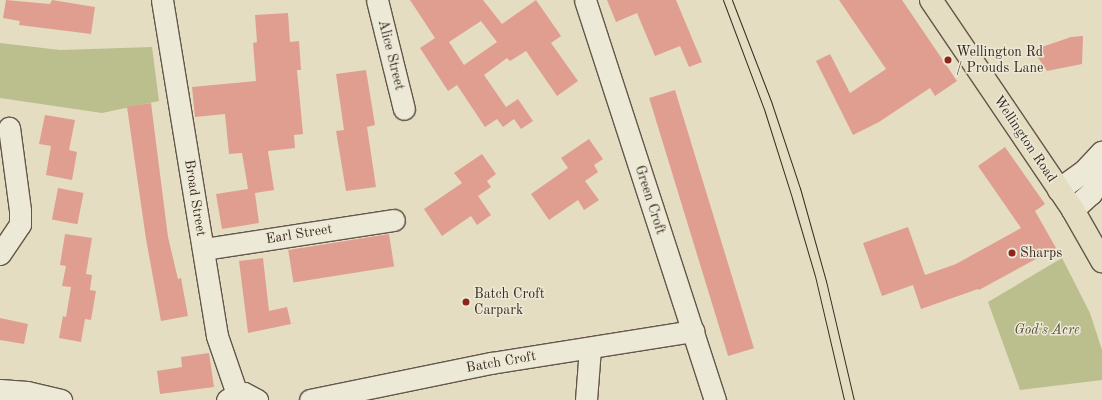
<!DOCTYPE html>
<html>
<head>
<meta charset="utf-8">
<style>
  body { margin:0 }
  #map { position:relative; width:1102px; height:400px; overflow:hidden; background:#e4ddc1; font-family:"Old Standard TT",serif }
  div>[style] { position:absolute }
  .green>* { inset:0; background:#bbbf8e }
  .building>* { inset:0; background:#e09e91; transform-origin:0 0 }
  .roads { filter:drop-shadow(1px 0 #64564a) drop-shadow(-1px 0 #64564a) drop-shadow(0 1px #64564a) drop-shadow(0 -1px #64564a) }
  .street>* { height:21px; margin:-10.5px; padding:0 10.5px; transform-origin:10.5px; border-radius:10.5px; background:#ede9d7 }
  .secondary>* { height:22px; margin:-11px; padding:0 11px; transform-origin:11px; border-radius:11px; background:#ede9d7 }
  .highway>* { height:22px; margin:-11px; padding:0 11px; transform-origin:11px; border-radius:11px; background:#e4ddc1 }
  .tram>* { height:1px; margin:-0.5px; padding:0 0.5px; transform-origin:0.5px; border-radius:0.5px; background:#392922 }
  .dots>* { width:11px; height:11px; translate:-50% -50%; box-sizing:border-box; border:2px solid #ede9d7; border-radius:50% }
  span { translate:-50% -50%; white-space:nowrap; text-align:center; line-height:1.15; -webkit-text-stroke:3px #ede9d7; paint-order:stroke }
  .poi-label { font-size:14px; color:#392922 }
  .left { translate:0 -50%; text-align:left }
  .street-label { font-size:14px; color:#392922 }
  .park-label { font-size:14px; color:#5a4e3d; font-style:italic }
</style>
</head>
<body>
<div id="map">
  <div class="green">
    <div style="clip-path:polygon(0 43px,60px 50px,152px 47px,159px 101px,102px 113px,0 98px)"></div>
    <div style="clip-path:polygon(1062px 258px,1090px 313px,1102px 350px,1102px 380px,1020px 390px,988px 302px)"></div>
  </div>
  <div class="building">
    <div style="clip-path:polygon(6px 0,50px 4px,52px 0,95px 7px,91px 34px,19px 25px,20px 21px,3px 18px)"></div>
    <div style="clip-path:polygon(evenodd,410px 0,483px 0,502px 24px,536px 0,561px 36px,551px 43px,578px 81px,557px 96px,526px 51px,510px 61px,507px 58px,484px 75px,506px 107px,518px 99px,533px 121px,521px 129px,514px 119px,503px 127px,497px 119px,485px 127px,457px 85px,448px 91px,420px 48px,435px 38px,410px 0,481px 21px,497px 42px,464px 65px,449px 42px,481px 21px)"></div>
    <div style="clip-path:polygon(607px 0,676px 0,702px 62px,689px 67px,680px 46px,655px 56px,637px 13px,616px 22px)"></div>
    <div style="clip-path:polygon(839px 0,902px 0,957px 81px,935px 96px,930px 88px,879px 122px,853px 135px,816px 61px,830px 54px,850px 93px,886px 69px)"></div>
    <div style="clip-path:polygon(288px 13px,290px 42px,299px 41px,301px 70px,297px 70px,303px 134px,294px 135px,295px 148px,268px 151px,274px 190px,255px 193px,259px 223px,222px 229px,216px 194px,248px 189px,242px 153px,229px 154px,225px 114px,195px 117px,192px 87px,256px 81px,253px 43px,257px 42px,255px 15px)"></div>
    <div style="clip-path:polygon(1083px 36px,1082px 64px,1047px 71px,1033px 50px,1071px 37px)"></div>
    <div style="clip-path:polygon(366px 70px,375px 125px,367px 127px,376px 187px,346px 191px,336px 131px,344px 130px,336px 74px)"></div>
    <div style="left:675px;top:90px;width:270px;height:27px;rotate:73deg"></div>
    <div style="clip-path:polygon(151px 103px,168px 237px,178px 279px,181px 278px,188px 316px,161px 321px,146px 239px,127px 107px)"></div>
    <div style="clip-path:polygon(45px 115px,75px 120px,69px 150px,77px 152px,72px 180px,46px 175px,51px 146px,39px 144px)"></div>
    <div style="clip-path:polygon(589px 139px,603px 159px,594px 165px,598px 172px,585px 181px,599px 200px,584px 210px,578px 200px,549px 220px,531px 194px,568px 168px,561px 158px)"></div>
    <div style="clip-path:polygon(1005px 147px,1045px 204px,1035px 211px,1056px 248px,979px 290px,978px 289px,921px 309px,913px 285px,882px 296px,863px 243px,908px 227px,925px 275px,956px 264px,1021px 228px,978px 166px)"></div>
    <div style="clip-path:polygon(482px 154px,496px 174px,487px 181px,491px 187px,478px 196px,491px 215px,477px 225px,471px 216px,442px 236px,424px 209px,462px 183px,454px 173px)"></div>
    <div style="left:58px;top:188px;width:26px;height:32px;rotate:11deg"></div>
    <div style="clip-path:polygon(65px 234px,92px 238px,86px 274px,92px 275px,90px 290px,96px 291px,91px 320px,85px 319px,81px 342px,59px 338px,63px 316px,66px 317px,71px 287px,62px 286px,66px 266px,60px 265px)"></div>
    <div style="left:389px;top:234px;width:33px;height:102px;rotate:81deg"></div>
    <div style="clip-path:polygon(263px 258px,269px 311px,287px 307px,291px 324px,248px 333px,239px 261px)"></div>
    <div style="clip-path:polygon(0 318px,28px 324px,24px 344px,0 340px)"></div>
    <div style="clip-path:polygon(209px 353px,214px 387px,160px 394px,157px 371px,182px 367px,181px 357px)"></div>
  </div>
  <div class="roads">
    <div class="street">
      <div style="left:162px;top:0;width:340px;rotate:80.7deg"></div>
      <div style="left:217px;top:336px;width:61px;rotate:71deg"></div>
      <div style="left:377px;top:0;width:112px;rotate:76.1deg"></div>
      <div style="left:585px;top:0;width:421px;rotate:72deg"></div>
      <div style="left:204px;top:249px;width:192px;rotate:-8.7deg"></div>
      <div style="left:0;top:254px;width:36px;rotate:-56deg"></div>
      <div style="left:20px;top:224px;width:14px;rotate:-90deg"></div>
      <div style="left:20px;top:210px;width:83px;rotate:-97.6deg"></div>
      <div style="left:0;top:390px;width:27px;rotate:4deg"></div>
      <div style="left:27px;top:392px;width:35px;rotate:13deg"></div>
      <div style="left:227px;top:400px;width:12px;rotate:-31deg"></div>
      <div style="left:237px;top:394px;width:7px;rotate:-8deg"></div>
      <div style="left:244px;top:393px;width:15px;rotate:28deg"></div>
      <div style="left:310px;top:400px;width:185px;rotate:-11.6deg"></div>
      <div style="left:491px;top:363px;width:205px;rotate:-9deg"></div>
      <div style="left:586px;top:400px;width:52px;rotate:-85.6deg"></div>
    </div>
    <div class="secondary">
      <div style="left:1059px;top:190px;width:32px;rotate:-36deg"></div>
      <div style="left:1085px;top:171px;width:25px;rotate:-47deg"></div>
      <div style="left:1073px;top:210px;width:24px;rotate:-42deg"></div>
      <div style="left:1091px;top:194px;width:20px;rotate:-57deg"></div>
    </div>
    <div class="highway">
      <div style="left:931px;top:0;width:254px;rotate:55.9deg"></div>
      <div style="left:1073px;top:210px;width:59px;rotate:60.4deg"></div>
    </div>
  </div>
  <div class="tram">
    <div style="left:723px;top:0;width:116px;rotate:69.4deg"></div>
    <div style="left:764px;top:109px;width:93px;rotate:72.5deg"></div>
    <div style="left:792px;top:198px;width:81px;rotate:73.6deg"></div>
    <div style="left:815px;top:276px;width:127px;rotate:76.8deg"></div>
    <div style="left:732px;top:0;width:108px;rotate:68.9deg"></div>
    <div style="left:771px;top:101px;width:92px;rotate:71.6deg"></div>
    <div style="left:800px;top:188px;width:97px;rotate:74.4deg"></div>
    <div style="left:826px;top:281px;width:122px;rotate:76.8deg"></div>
  </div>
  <div class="dots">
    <div style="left:948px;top:60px;background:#8f2418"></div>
    <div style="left:1012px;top:253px;background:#8f2418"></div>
    <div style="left:466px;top:302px;background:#8f2418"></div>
  </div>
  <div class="poi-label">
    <span class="left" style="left:956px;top:60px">Wellington Rd<br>/ Prouds Lane</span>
    <span class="left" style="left:1020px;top:253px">Sharps</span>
    <span class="left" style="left:474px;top:302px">Batch Croft<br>Carpark</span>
  </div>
  <div class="street-label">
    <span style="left:391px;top:55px;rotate:76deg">Alice Street</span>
    <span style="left:1025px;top:139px;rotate:56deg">Wellington Road</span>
    <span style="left:195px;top:198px;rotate:81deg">Broad Street</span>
    <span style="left:650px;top:200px;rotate:72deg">Green Croft</span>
    <span style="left:299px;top:234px;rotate:-9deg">Earl Street</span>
    <span style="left:501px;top:362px;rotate:-10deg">Batch Croft</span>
  </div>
  <div class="park-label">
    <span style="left:1047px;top:330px">God's Acre</span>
  </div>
</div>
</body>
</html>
